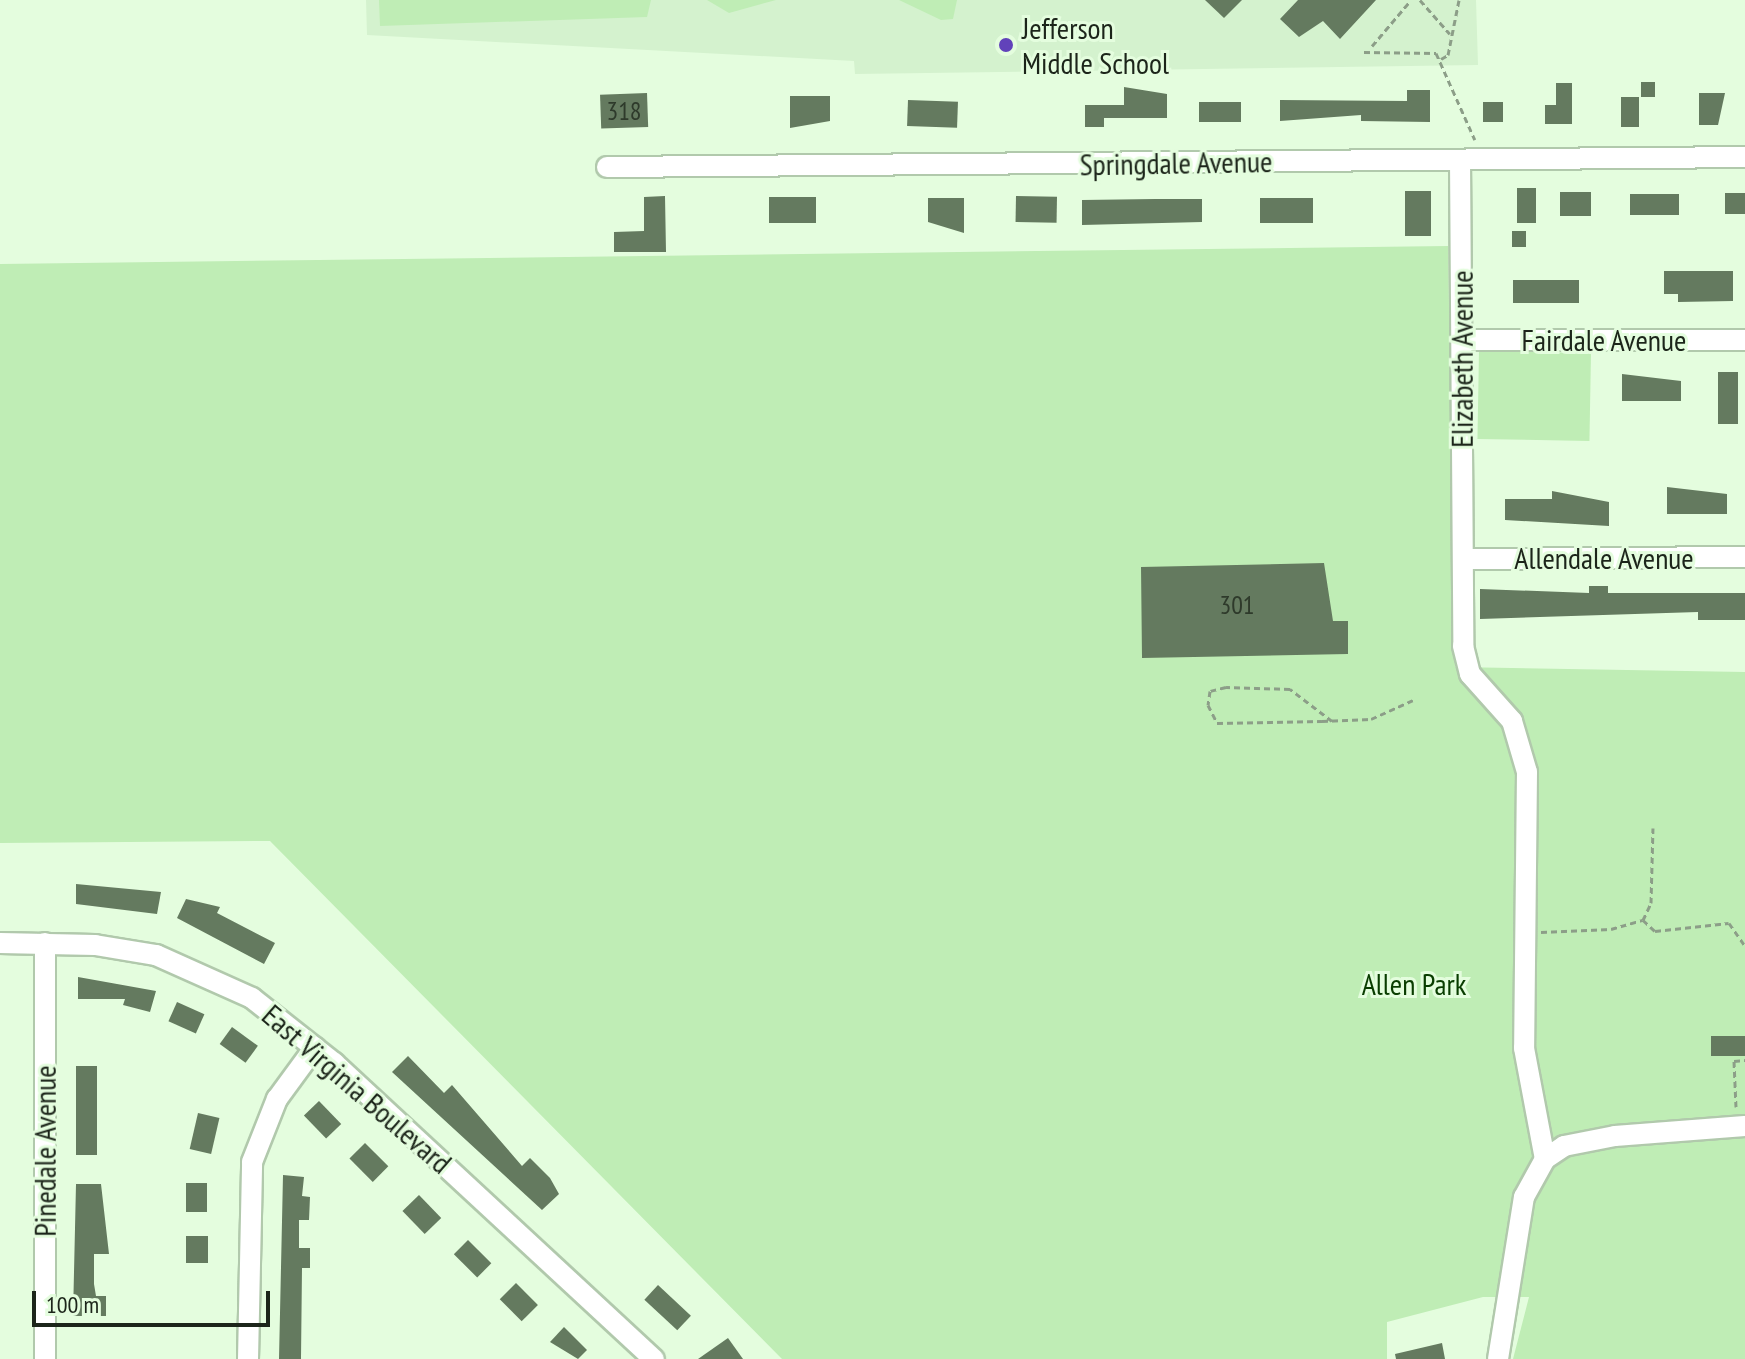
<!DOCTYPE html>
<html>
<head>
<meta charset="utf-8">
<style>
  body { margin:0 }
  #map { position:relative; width:1745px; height:1359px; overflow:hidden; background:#e4fdde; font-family:"PT Sans Narrow",sans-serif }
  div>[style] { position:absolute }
  .built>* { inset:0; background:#d4f2ce }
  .green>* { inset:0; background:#bfedb5; transform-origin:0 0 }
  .building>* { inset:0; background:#647a5f; transform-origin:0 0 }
  .path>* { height:3px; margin-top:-1.5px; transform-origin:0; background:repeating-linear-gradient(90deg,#8c9e88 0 6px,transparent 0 10px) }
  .roads { filter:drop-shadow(2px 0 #b1c9ac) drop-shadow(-2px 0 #b1c9ac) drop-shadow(0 2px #b1c9ac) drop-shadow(0 -2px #b1c9ac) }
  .minor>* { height:20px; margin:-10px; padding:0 10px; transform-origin:10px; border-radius:10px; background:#fff }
  .dots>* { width:22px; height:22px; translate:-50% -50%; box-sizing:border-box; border:4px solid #e4fdde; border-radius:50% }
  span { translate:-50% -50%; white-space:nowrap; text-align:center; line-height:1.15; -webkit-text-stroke:6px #e4fdde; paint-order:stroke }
  .number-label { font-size:26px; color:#2e3a2b }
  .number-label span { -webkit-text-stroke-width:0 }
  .poi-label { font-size:30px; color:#1c251a }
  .left { translate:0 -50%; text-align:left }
  .street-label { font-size:30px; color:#1c251a }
  .park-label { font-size:30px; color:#093d00 }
  .scale { position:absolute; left:32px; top:1291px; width:238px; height:36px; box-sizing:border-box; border:4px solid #1c251a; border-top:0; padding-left:10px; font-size:24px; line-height:28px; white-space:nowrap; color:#1c251a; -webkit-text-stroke:6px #e4fdde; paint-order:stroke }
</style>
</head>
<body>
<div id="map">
  <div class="built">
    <div style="clip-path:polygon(366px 0,1476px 0,1478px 65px,855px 74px,854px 61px,367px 35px)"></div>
  </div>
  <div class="green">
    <div style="clip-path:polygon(379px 0,651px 0,647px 17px,380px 26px)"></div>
    <div style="clip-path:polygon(707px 0,776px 0,729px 13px)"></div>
    <div style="clip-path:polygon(899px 0,957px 0,953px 19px,941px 20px)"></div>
    <div style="clip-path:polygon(1448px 246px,1455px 667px,1745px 672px,1745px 1359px,1513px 1359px,1529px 1297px,1483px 1297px,1387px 1322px,1387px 1359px,782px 1359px,270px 841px,0 843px,0 264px)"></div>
    <div style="left:1479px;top:351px;width:112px;height:88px;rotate:1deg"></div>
  </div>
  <div class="building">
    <div style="clip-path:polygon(1205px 0,1242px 0,1224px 18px)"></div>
    <div style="clip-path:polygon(1298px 0,1376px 0,1340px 39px,1323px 21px,1299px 37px,1280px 19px)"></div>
    <div style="left:1641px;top:82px;width:14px;height:15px"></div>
    <div style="clip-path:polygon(1556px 83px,1572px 83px,1572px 124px,1545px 124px,1545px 105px,1556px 105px)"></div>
    <div style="clip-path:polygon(1124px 87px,1167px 94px,1167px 118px,1104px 118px,1104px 127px,1085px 127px,1085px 105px,1124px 105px)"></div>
    <div style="clip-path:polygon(1407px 90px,1430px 90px,1430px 122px,1361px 121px,1361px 115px,1280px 121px,1280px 100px,1407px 101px)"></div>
    <div style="left:647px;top:93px;width:34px;height:47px;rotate:88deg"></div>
    <div style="clip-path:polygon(1699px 93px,1725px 93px,1718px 125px,1699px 125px)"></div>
    <div style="clip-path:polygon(790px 96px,830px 96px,830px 121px,790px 128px)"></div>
    <div style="left:1621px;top:97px;width:18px;height:30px"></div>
    <div style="left:908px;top:100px;width:50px;height:26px;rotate:2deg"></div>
    <div style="left:1199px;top:102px;width:42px;height:20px"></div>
    <div style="left:1483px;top:102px;width:20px;height:20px"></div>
    <div style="left:1517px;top:188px;width:19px;height:35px"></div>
    <div style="left:1405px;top:191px;width:26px;height:45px"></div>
    <div style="left:1560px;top:192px;width:31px;height:24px"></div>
    <div style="left:1725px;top:193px;width:20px;height:21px"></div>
    <div style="left:1630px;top:194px;width:49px;height:21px"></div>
    <div style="clip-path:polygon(665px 196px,666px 252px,614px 252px,614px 232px,644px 231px,644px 197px)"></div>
    <div style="left:1016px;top:196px;width:41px;height:26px;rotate:1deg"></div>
    <div style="left:769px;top:197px;width:47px;height:26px"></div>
    <div style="clip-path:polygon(928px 198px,964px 198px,964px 233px,928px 222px)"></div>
    <div style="left:1260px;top:198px;width:53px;height:25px"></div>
    <div style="clip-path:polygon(1155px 199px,1202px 199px,1202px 222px,1082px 225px,1082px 200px)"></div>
    <div style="left:1512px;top:231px;width:14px;height:16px"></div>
    <div style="clip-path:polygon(1664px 271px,1733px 271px,1733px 301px,1678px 302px,1678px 294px,1664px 294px)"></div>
    <div style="left:1513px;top:280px;width:66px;height:23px"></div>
    <div style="left:1718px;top:372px;width:20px;height:52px"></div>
    <div style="clip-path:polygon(1622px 374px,1681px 381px,1681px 401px,1622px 401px)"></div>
    <div style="clip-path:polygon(1667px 487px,1727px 494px,1727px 514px,1667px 514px)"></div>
    <div style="clip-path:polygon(1552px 491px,1609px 502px,1609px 526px,1505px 520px,1505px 499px,1552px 499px)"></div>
    <div style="clip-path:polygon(1324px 563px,1333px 621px,1348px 621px,1348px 654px,1142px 658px,1141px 567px)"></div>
    <div style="clip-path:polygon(1589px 586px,1608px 586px,1608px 593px,1745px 593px,1745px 620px,1698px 620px,1698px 612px,1480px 619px,1480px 589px,1589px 593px)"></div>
    <div style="clip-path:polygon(76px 884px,161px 892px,157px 914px,76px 904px)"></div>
    <div style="clip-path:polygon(186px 899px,220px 907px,217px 913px,275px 943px,264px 964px,177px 918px)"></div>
    <div style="clip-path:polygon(78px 977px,156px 991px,150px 1012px,123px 1005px,125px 999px,78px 999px)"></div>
    <div style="left:177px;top:1002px;width:30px;height:21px;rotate:24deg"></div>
    <div style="left:232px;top:1027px;width:32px;height:21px;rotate:36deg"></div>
    <div style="left:1711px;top:1036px;width:34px;height:20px"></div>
    <div style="clip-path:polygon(408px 1056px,444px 1093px,452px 1085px,522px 1166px,530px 1158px,550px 1178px,559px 1194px,542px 1210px,392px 1072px)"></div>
    <div style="left:76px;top:1066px;width:21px;height:89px"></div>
    <div style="left:319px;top:1101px;width:32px;height:21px;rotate:46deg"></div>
    <div style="left:198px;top:1113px;width:22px;height:37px;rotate:13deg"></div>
    <div style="left:365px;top:1143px;width:33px;height:22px;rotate:45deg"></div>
    <div style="clip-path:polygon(283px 1175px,304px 1177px,302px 1196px,310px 1197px,309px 1220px,299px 1220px,299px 1248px,310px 1248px,310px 1268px,302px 1268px,301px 1359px,279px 1359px)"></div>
    <div style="left:186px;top:1183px;width:21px;height:29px"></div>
    <div style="clip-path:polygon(76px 1184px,101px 1184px,109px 1254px,94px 1254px,94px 1284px,96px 1296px,106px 1296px,106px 1316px,73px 1316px)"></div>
    <div style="left:419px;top:1195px;width:32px;height:23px;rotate:46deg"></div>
    <div style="left:186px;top:1236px;width:22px;height:27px"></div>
    <div style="left:468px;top:1240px;width:33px;height:20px;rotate:45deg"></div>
    <div style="left:516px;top:1283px;width:31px;height:23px;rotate:45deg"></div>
    <div style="left:658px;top:1285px;width:45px;height:20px;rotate:43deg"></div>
    <div style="clip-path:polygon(564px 1327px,587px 1350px,578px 1359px,550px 1342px)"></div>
    <div style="clip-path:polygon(728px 1338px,743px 1359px,698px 1359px)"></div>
    <div style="clip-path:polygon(1442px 1343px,1445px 1359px,1396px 1359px,1395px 1354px)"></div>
  </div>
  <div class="path">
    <div style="left:1420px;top:0;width:45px;rotate:48.6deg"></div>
    <div style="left:1372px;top:46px;width:60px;rotate:-49.7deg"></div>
    <div style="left:1364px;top:52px;width:72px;rotate:0.8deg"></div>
    <div style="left:1436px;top:53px;width:95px;rotate:65.9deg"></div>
    <div style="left:1441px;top:59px;width:8px;rotate:-30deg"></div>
    <div style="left:1448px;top:55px;width:56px;rotate:-78.7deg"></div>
    <div style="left:1332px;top:721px;width:53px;rotate:-142.7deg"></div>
    <div style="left:1290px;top:689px;width:64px;rotate:-178.2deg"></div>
    <div style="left:1226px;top:687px;width:16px;rotate:166deg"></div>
    <div style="left:1210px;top:691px;width:14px;rotate:98deg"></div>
    <div style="left:1208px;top:705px;width:20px;rotate:63deg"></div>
    <div style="left:1217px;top:723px;width:105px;rotate:-1.1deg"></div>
    <div style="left:1322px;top:721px;width:49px;rotate:-2.3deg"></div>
    <div style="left:1371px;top:719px;width:46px;rotate:-24.3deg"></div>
    <div style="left:1643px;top:920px;width:16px;rotate:43deg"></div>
    <div style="left:1655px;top:931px;width:74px;rotate:-6.2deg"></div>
    <div style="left:1729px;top:923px;width:28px;rotate:55deg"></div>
    <div style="left:1541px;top:932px;width:70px;rotate:-2.5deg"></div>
    <div style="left:1611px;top:929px;width:33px;rotate:-16deg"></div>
    <div style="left:1643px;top:920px;width:19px;rotate:-65deg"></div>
    <div style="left:1651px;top:903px;width:75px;rotate:-88.5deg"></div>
    <div style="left:1736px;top:1107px;width:46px;rotate:-92.5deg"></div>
    <div style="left:1734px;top:1061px;width:11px;rotate:-5deg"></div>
  </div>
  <div class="roads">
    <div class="minor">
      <div style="left:1460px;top:160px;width:486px;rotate:89.6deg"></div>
      <div style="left:1463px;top:646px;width:29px;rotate:76deg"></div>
      <div style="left:1470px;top:674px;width:63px;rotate:48.2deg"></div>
      <div style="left:1512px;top:721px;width:53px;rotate:73.6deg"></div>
      <div style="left:1527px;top:772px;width:276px;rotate:90.6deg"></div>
      <div style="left:1524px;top:1048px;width:113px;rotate:79.3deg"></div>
      <div style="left:607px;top:167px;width:1138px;rotate:-0.5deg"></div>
      <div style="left:1463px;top:340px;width:282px"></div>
      <div style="left:1463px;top:559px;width:282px;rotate:-0.4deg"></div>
      <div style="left:0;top:943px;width:95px;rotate:1.2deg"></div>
      <div style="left:95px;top:945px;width:62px;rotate:9.3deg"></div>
      <div style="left:156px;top:955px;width:105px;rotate:24.1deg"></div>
      <div style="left:252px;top:998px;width:105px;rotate:38.4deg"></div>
      <div style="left:334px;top:1063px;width:436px;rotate:42.8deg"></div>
      <div style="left:45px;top:943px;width:416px;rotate:90deg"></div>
      <div style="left:248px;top:1359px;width:197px;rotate:-88.8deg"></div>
      <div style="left:252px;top:1162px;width:68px;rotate:-68.4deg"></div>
      <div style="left:277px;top:1099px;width:64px;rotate:-53.8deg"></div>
      <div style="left:1498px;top:1359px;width:164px;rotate:-80.9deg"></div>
      <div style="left:1524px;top:1197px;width:43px;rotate:-61.1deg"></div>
      <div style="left:1545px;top:1159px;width:23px;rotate:-34deg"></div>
      <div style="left:1564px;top:1146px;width:52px;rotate:-11.1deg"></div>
      <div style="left:1615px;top:1136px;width:130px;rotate:-4.4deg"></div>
    </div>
  </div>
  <div class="dots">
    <div style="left:1006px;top:45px;background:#6142ba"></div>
  </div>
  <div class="number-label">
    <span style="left:624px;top:111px">318</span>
    <span style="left:1237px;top:605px">301</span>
  </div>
  <div class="poi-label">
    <span class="left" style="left:1022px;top:45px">Jefferson<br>Middle School</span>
  </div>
  <div class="street-label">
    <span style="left:1176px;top:163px;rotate:-1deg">Springdale Avenue</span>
    <span style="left:1604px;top:340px">Fairdale Avenue</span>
    <span style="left:1462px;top:359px;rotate:-90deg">Elizabeth Avenue</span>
    <span style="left:1604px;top:558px">Allendale Avenue</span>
    <span style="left:357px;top:1089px;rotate:41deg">East Virginia Boulevard</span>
    <span style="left:45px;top:1151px;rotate:-90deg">Pinedale Avenue</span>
  </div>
  <div class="park-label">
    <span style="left:1414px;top:984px">Allen Park</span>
  </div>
  <div class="scale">100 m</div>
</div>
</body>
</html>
